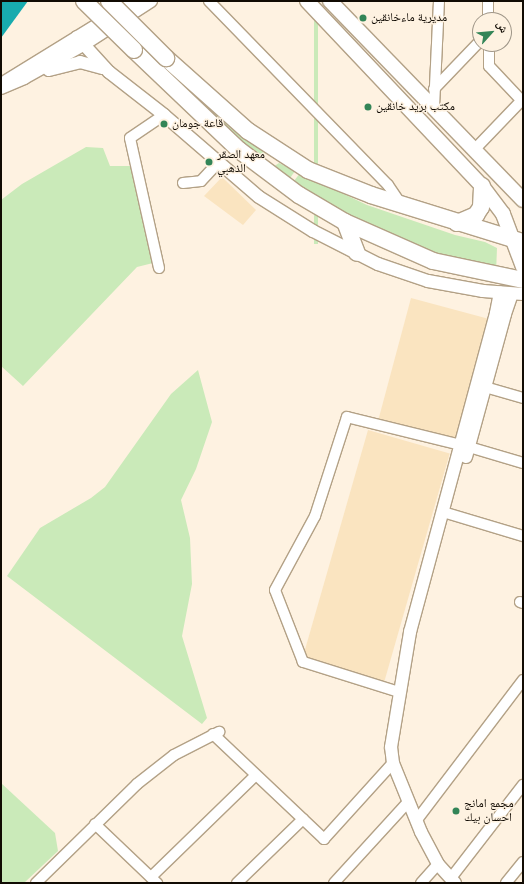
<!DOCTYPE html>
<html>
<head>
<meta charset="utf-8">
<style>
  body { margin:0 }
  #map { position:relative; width:524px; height:884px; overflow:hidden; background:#fef2e1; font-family:Roboto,"Noto Naskh Arabic",sans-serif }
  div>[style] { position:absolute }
  .built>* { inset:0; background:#fae4c0; transform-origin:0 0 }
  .green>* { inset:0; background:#caeab9; transform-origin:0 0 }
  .water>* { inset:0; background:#18abae }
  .roads { filter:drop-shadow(1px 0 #b3a186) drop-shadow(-1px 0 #b3a186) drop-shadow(0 1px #b3a186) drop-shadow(0 -1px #b3a186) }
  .minor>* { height:10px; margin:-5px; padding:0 5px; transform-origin:5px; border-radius:5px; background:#fff }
  .tertiary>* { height:12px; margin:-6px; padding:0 6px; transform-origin:6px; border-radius:6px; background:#fff }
  .secondary>* { height:14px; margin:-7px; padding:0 7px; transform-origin:7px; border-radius:7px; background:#fff }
  .primary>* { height:16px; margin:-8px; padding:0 8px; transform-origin:8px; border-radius:8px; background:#fff }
  .bridges { filter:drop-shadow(1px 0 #b3a186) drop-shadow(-1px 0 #b3a186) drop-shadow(0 1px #b3a186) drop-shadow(0 -1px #b3a186) }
  .primary-bridge>* { height:16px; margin:-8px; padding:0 8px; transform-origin:8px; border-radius:8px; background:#fff }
  .dots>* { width:11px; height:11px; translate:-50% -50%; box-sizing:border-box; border:2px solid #fef2e1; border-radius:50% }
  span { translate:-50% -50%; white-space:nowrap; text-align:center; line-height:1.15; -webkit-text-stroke:3px #fef2e1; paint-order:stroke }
  .poi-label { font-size:12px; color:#110b03 }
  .left { translate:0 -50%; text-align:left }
  .frame { position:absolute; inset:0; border:2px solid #110b03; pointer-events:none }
  .north { position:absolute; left:472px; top:12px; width:40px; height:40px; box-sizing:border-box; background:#fef2e1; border:1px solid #9f9688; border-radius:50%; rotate:63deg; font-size:11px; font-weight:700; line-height:16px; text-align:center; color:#110b03 }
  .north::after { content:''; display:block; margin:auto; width:14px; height:18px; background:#338557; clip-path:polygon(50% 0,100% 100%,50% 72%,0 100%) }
</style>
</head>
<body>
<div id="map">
  <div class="built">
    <div style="clip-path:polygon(222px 177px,256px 210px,243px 225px,204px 196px)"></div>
    <div style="left:411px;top:298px;width:79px;height:125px;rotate:15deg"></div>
    <div style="left:368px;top:430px;width:85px;height:238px;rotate:16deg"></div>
  </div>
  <div class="green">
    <div style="left:314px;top:1px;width:4px;height:243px"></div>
    <div style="clip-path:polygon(117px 16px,266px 152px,260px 163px,112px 20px)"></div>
    <div style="clip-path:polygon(86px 147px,103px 148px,110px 166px,136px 166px,153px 263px,137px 267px,23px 386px,1px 366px,1px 200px,22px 184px)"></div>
    <div style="clip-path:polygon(279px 163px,295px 171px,288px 181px,273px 167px)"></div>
    <div style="clip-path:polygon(300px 173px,367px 205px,455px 235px,485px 242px,497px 248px,496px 274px,481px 271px,383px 234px,291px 185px)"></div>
    <div style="clip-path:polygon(198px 370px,212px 422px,196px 469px,181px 500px,190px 538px,192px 584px,182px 636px,207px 718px,202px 724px,7px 576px,40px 528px,91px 498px,105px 487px,171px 394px)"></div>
    <div style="clip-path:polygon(1px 783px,55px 833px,58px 851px,24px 883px,1px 883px)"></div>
  </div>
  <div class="water">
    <div style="clip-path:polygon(1px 1px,28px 1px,1px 38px)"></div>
  </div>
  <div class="roads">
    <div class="minor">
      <div style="left:209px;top:1px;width:257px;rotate:45.8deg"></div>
      <div style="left:388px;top:185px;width:23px;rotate:56deg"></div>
      <div style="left:488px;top:1px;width:19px;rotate:90deg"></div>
      <div style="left:489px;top:44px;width:22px;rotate:90deg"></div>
      <div style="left:489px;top:66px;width:50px;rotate:46.6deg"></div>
      <div style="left:434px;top:89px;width:66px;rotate:-46.2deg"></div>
      <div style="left:434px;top:107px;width:106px;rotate:-87.3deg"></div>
      <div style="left:475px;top:149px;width:69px;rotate:-46.2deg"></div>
      <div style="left:183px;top:183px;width:18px;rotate:-6deg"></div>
      <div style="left:201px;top:181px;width:26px;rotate:-47deg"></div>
      <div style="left:159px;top:268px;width:133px;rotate:-102.6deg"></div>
      <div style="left:130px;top:138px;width:41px;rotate:-34.1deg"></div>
      <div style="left:478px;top:385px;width:47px;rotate:16.1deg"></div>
      <div style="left:469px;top:447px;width:56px;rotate:16.5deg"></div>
      <div style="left:443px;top:512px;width:84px;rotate:16.7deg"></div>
      <div style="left:520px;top:602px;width:3px;rotate:18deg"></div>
      <div style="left:399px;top:692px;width:101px;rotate:-162.6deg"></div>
      <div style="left:303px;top:662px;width:77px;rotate:-111.3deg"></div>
      <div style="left:275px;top:590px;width:84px;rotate:-61.6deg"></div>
      <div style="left:315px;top:516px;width:104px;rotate:-72.1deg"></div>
      <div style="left:347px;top:417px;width:117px;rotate:13.8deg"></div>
      <div style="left:213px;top:734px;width:153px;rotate:43.4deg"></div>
      <div style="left:324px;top:839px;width:103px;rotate:-47.8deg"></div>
      <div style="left:416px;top:821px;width:177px;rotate:-52.8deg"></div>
      <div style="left:95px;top:824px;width:86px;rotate:43.6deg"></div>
      <div style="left:151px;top:877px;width:146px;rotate:-44.2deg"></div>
      <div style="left:451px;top:878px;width:118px;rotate:-52.3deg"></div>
      <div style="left:36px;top:883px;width:141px;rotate:-44.4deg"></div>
      <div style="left:137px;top:784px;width:47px;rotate:-38.1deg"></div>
      <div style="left:174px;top:755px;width:51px;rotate:-27.1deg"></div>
      <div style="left:237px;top:883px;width:92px;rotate:-44.1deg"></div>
      <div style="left:334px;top:883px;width:110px;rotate:-47.6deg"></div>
      <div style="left:421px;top:883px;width:25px;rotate:-48deg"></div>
      <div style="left:506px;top:883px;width:27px;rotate:-51deg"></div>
    </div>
    <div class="tertiary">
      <div style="left:77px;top:37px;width:47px;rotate:47.6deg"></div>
      <div style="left:109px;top:72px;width:70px;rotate:38deg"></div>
      <div style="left:164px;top:115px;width:125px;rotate:40.8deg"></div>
      <div style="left:259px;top:197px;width:64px;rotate:32.2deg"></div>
      <div style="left:313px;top:231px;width:73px;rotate:26.9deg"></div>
      <div style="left:378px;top:264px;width:53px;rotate:18.8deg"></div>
      <div style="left:428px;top:281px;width:56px;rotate:10.3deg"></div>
      <div style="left:483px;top:291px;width:40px;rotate:4.3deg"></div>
      <div style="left:49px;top:70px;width:32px;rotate:-14deg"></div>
      <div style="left:80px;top:62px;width:23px;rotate:15deg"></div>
      <div style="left:6px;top:81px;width:153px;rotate:-31.6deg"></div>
      <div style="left:1px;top:88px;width:25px;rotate:-23deg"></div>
      <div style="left:24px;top:78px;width:68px;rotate:-29.2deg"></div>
      <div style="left:83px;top:45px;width:81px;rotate:-32.9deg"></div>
      <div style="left:466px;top:457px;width:148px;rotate:-74.7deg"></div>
      <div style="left:505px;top:314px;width:21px;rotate:-71deg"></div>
      <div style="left:455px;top:883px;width:25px;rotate:-132deg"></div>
      <div style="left:438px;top:864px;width:36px;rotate:-118deg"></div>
      <div style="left:421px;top:832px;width:74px;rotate:-112.1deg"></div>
      <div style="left:393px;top:763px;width:16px;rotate:-97deg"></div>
      <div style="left:391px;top:747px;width:117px;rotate:-80.6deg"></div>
      <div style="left:410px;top:632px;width:330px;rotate:-74.9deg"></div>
      <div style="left:496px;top:313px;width:21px;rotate:-79deg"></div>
    </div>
    <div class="secondary">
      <div style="left:307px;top:1px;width:255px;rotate:46.6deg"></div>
      <div style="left:482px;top:186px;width:35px;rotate:53deg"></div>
      <div style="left:503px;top:214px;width:57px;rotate:69.3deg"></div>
      <div style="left:330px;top:1px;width:277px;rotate:45.9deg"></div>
    </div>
    <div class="primary">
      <div style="left:134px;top:50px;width:145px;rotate:43.6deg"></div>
      <div style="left:239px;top:150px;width:75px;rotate:36.9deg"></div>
      <div style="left:299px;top:195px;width:53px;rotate:30.4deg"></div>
      <div style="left:345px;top:222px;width:96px;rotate:23.9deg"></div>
      <div style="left:433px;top:261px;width:92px;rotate:11.9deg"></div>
      <div style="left:166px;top:58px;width:110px;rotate:41.7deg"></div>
      <div style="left:248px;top:131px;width:72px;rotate:33deg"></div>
      <div style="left:308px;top:170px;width:68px;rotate:21.6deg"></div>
      <div style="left:371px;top:195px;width:159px;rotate:17.2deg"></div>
      <div style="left:345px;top:222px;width:33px;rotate:69deg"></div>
      <div style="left:457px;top:223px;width:21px;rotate:-23deg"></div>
      <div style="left:476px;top:215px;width:9px;rotate:-58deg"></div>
      <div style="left:481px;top:207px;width:21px;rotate:-87deg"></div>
    </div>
  </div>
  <div class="bridges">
    <div class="primary-bridge">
      <div style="left:84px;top:1px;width:70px;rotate:44.4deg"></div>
      <div style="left:109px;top:1px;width:81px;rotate:45deg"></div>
    </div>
  </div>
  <div class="dots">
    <div style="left:363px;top:18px;background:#338557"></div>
    <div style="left:368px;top:107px;background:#338557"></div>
    <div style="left:164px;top:124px;background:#338557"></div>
    <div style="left:209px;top:162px;background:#338557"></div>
    <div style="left:456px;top:811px;background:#338557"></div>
  </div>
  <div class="poi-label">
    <span class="left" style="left:371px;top:18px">مديرية ماءخانقين</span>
    <span class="left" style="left:376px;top:107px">مكتب بريد خانقين</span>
    <span class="left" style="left:172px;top:124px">قاعة جومان</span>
    <span class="left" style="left:217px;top:162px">معهد الصقر<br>الذهبي</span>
    <span class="left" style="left:464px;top:811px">مجمع امانج<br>احسان بيك</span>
  </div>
  <div class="frame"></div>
  <div class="north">ش</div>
</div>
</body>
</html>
